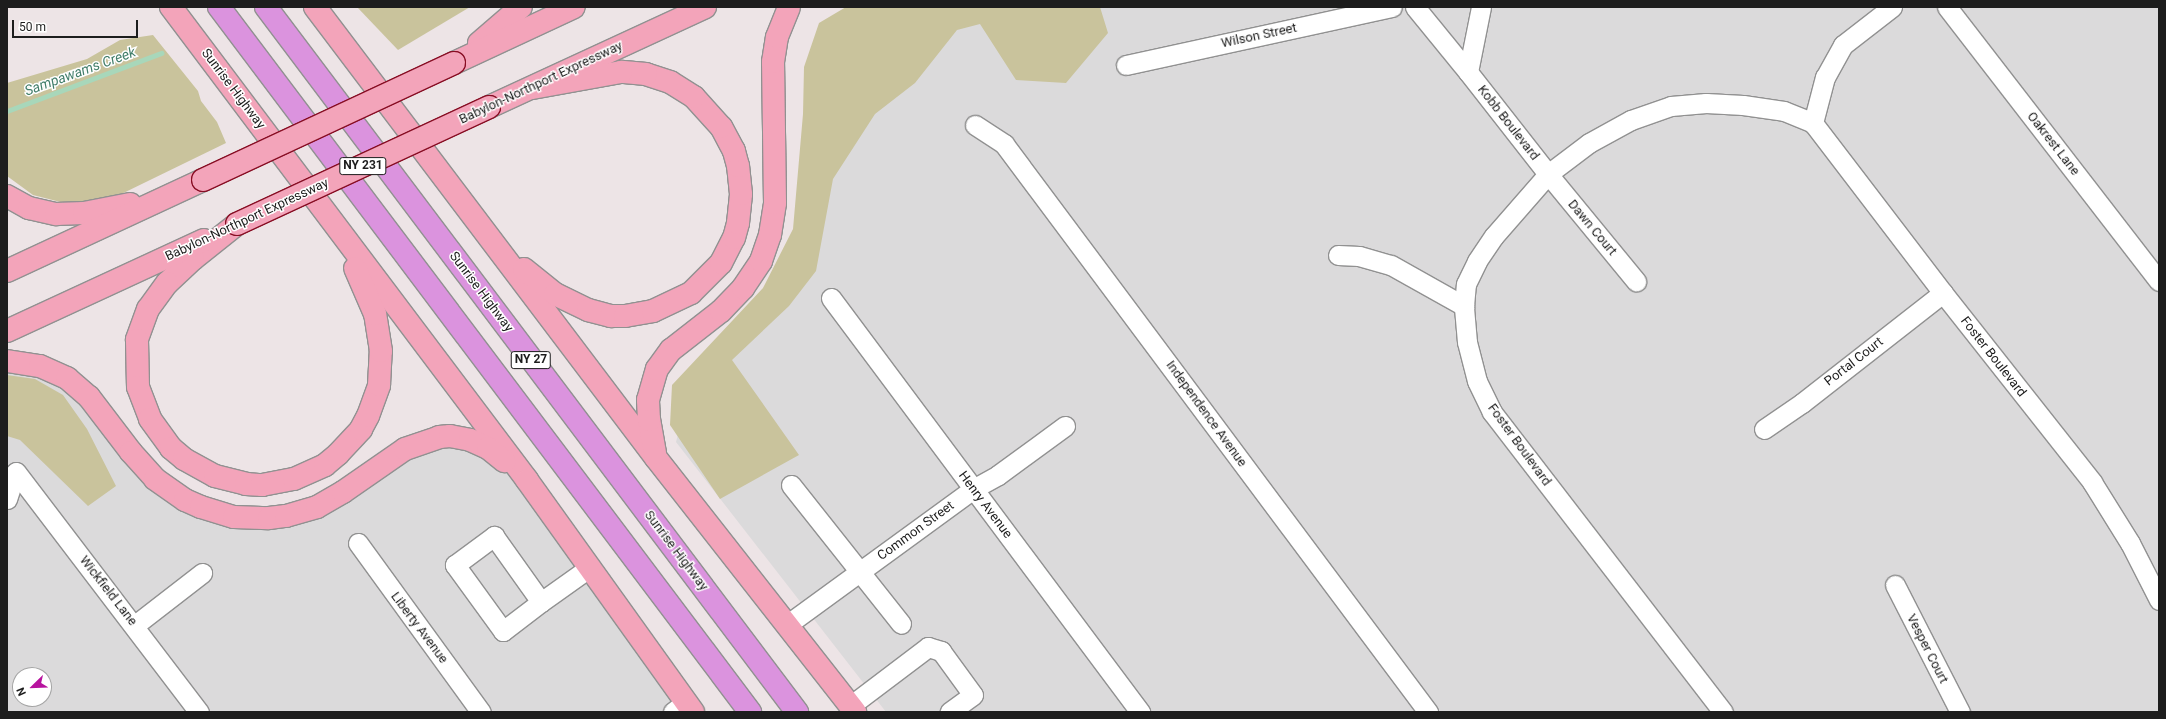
<!DOCTYPE html>
<html>
<head>
<meta charset="utf-8">
<style>
  body { margin:0 }
  #map { position:relative; width:2166px; height:719px; overflow:hidden; background:#ede4e6; font-family:Roboto,sans-serif }
  div>[style] { position:absolute }
  .residential>* { inset:0; background:#dbdadb }
  .forest>* { inset:0; background:#c9c39c }
  .stream>* { height:5px; margin:-2.5px; padding:0 2.5px; transform-origin:2.5px; border-radius:2.5px; background:#a8d7ba }
  .roads { filter:drop-shadow(1px 0 #919191) drop-shadow(-1px 0 #919191) drop-shadow(0 1px #919191) drop-shadow(0 -1px #919191) }
  .minor>* { height:19px; margin:-9.5px; padding:0 9.5px; transform-origin:9.5px; border-radius:9.5px; background:#fff }
  .major>* { height:22px; margin:-11px; padding:0 11px; transform-origin:11px; border-radius:11px; background:#f3a4ba }
  .highway>* { height:22px; margin:-11px; padding:0 11px; transform-origin:11px; border-radius:11px; background:#db93de }
  .bridges { filter:drop-shadow(1px 0 #880e24) drop-shadow(-1px 0 #880e24) drop-shadow(0 1px #880e24) drop-shadow(0 -1px #880e24) }
  .major-bridge>* { height:22px; margin:-11px; padding:0 11px; transform-origin:11px; border-radius:11px; background:#f3a4ba }
  span { translate:-50% -50%; white-space:nowrap; text-align:center; line-height:1.15; -webkit-text-stroke:3px #fff; paint-order:stroke }
  .shield-label span { padding:1px 3px; background:#fff; border:1px solid; border-radius:3px; -webkit-text-stroke-width:0 }
  .shield-label { font-size:12px; color:#1d1d1d; font-weight:700 }
  .street-label { font-size:13px; color:#1d1d1d }
  .water-label { font-size:14px; color:#427e6a; font-style:italic }
  .frame { position:absolute; inset:0; border:8px solid #1d1d1d; pointer-events:none }
  .north { position:absolute; left:12px; top:667px; width:40px; height:40px; box-sizing:border-box; background:#fff; border:1px solid #a5a5a5; border-radius:50%; rotate:247deg; font-size:11px; font-weight:700; line-height:16px; text-align:center; color:#1d1d1d }
  .north::after { content:''; display:block; margin:auto; width:14px; height:18px; background:#b7139e; clip-path:polygon(50% 0,100% 100%,50% 72%,0 100%) }
  .scale { position:absolute; left:12px; top:20px; width:126px; height:18px; box-sizing:border-box; border:2px solid #1d1d1d; border-top:0; padding-left:5px; font-size:12px; line-height:14px; white-space:nowrap; color:#1d1d1d; -webkit-text-stroke:3px #fff; paint-order:stroke }
</style>
</head>
<body>
<div id="map">
  <div class="residential">
    <div style="clip-path:polygon(964px 7px,2159px 7px,2159px 712px,886px 712px,676px 442px,695px 370px,809px 267px,817px 100px)"></div>
    <div style="clip-path:polygon(evenodd,7px 361px,55px 372px,169px 490px,269px 518px,450px 436px,527px 480px,693px 712px,7px 712px,7px 361px,20px 675px,44px 675px,44px 699px,20px 699px,20px 675px)"></div>
  </div>
  <div class="forest">
    <div style="clip-path:polygon(357px 7px,470px 7px,398px 50px)"></div>
    <div style="clip-path:polygon(846px 7px,1100px 7px,1108px 33px,1066px 83px,1016px 80px,980px 24px,957px 30px,915px 83px,875px 114px,833px 179px,816px 271px,789px 306px,732px 360px,799px 455px,720px 499px,670px 425px,672px 385px,763px 288px,793px 229px,803px 114px,804px 67px,819px 23px)"></div>
    <div style="clip-path:polygon(153px 35px,198px 91px,201px 101px,217px 122px,226px 143px,109px 200px,84px 208px,33px 195px,7px 176px,7px 83px,87px 59px,120px 40px)"></div>
    <div style="clip-path:polygon(7px 375px,35px 379px,63px 395px,87px 429px,116px 486px,88px 506px,20px 440px,7px 436px)"></div>
  </div>
  <div class="stream">
    <div style="left:7px;top:111px;width:165px;rotate:-20.6deg"></div>
  </div>
  <div class="roads">
    <div class="minor">
      <div style="left:1415px;top:7px;width:84px;rotate:50.8deg"></div>
      <div style="left:1481px;top:7px;width:66px;rotate:101.3deg"></div>
      <div style="left:1468px;top:72px;width:130px;rotate:51.9deg"></div>
      <div style="left:1548px;top:174px;width:139px;rotate:50.6deg"></div>
      <div style="left:1892px;top:7px;width:62px;rotate:142.2deg"></div>
      <div style="left:1843px;top:45px;width:37px;rotate:119deg"></div>
      <div style="left:1825px;top:77px;width:48px;rotate:104.6deg"></div>
      <div style="left:1813px;top:123px;width:214px;rotate:52.6deg"></div>
      <div style="left:1943px;top:293px;width:241px;rotate:51.7deg"></div>
      <div style="left:2092px;top:482px;width:72px;rotate:58.1deg"></div>
      <div style="left:2130px;top:543px;width:64px;rotate:63deg"></div>
      <div style="left:1947px;top:7px;width:346px;rotate:52.3deg"></div>
      <div style="left:1126px;top:65px;width:272px;rotate:-12.3deg"></div>
      <div style="left:975px;top:125px;width:35px;rotate:33deg"></div>
      <div style="left:1004px;top:144px;width:709px;rotate:53.26deg"></div>
      <div style="left:1338px;top:255px;width:21px;rotate:3deg"></div>
      <div style="left:1359px;top:256px;width:33px;rotate:16deg"></div>
      <div style="left:1391px;top:265px;width:84px;rotate:29.3deg"></div>
      <div style="left:831px;top:298px;width:517px;rotate:53.26deg"></div>
      <div style="left:1764px;top:429px;width:46px;rotate:-34.4deg"></div>
      <div style="left:1802px;top:403px;width:179px;rotate:-38deg"></div>
      <div style="left:16px;top:472px;width:302px;rotate:52.7deg"></div>
      <div style="left:791px;top:485px;width:177px;rotate:51.6deg"></div>
      <div style="left:7px;top:499px;width:28px;rotate:-72deg"></div>
      <div style="left:358px;top:543px;width:209px;rotate:54deg"></div>
      <div style="left:1895px;top:585px;width:143px;rotate:62.9deg"></div>
      <div style="left:541px;top:602px;width:48px;rotate:142.7deg"></div>
      <div style="left:503px;top:631px;width:82px;rotate:-126deg"></div>
      <div style="left:455px;top:565px;width:49px;rotate:-36.6deg"></div>
      <div style="left:494px;top:536px;width:81px;rotate:54.5deg"></div>
      <div style="left:541px;top:602px;width:60px;rotate:-35.5deg"></div>
      <div style="left:788px;top:624px;width:229px;rotate:-36.1deg"></div>
      <div style="left:973px;top:489px;width:29px;rotate:-29deg"></div>
      <div style="left:998px;top:475px;width:83px;rotate:-36.2deg"></div>
      <div style="left:135px;top:625px;width:85px;rotate:-37.8deg"></div>
      <div style="left:850px;top:706px;width:98px;rotate:-37.1deg"></div>
      <div style="left:928px;top:647px;width:14px;rotate:17deg"></div>
      <div style="left:941px;top:651px;width:54px;rotate:54deg"></div>
      <div style="left:973px;top:695px;width:29px;rotate:144deg"></div>
      <div style="left:673px;top:712px;width:16px;rotate:-38deg"></div>
      <div style="left:1723px;top:712px;width:379px;rotate:-127.6deg"></div>
      <div style="left:1492px;top:412px;width:34px;rotate:-116deg"></div>
      <div style="left:1477px;top:381px;width:40px;rotate:-104.4deg"></div>
      <div style="left:1467px;top:342px;width:36px;rotate:-95deg"></div>
      <div style="left:1464px;top:306px;width:22px;rotate:-85deg"></div>
      <div style="left:1466px;top:284px;width:25px;rotate:-64deg"></div>
      <div style="left:1477px;top:261px;width:30px;rotate:-56deg"></div>
      <div style="left:1494px;top:236px;width:82px;rotate:-48.9deg"></div>
      <div style="left:1548px;top:174px;width:51px;rotate:-37.1deg"></div>
      <div style="left:1589px;top:143px;width:48px;rotate:-28.7deg"></div>
      <div style="left:1631px;top:120px;width:42px;rotate:-19.3deg"></div>
      <div style="left:1671px;top:106px;width:35px;rotate:-5deg"></div>
      <div style="left:1706px;top:103px;width:37px;rotate:3deg"></div>
      <div style="left:1743px;top:105px;width:41px;rotate:8.3deg"></div>
      <div style="left:1784px;top:111px;width:31px;rotate:22deg"></div>
    </div>
    <div class="major">
      <div style="left:171px;top:7px;width:592px;rotate:53.03deg"></div>
      <div style="left:527px;top:480px;width:285px;rotate:54.4deg"></div>
      <div style="left:315px;top:7px;width:565px;rotate:52.91deg"></div>
      <div style="left:656px;top:458px;width:323px;rotate:51.9deg"></div>
      <div style="left:479px;top:43px;width:55px;rotate:-40.6deg"></div>
      <div style="left:454px;top:63px;width:132px;rotate:-25deg"></div>
      <div style="left:489px;top:107px;width:238px;rotate:-24.8deg"></div>
      <div style="left:7px;top:196px;width:25px;rotate:29deg"></div>
      <div style="left:29px;top:208px;width:28px;rotate:13deg"></div>
      <div style="left:56px;top:214px;width:28px;rotate:-2deg"></div>
      <div style="left:84px;top:213px;width:47px;rotate:-11.1deg"></div>
      <div style="left:237px;top:224px;width:56px;rotate:141.5deg"></div>
      <div style="left:193px;top:259px;width:35px;rotate:137deg"></div>
      <div style="left:167px;top:283px;width:32px;rotate:126deg"></div>
      <div style="left:148px;top:309px;width:33px;rotate:110deg"></div>
      <div style="left:137px;top:340px;width:47px;rotate:88.8deg"></div>
      <div style="left:138px;top:387px;width:34px;rotate:69deg"></div>
      <div style="left:150px;top:419px;width:36px;rotate:54deg"></div>
      <div style="left:171px;top:448px;width:17px;rotate:40deg"></div>
      <div style="left:184px;top:459px;width:35px;rotate:29deg"></div>
      <div style="left:215px;top:476px;width:32px;rotate:14deg"></div>
      <div style="left:246px;top:484px;width:16px;rotate:4deg"></div>
      <div style="left:262px;top:485px;width:33px;rotate:-11deg"></div>
      <div style="left:294px;top:479px;width:34px;rotate:-24deg"></div>
      <div style="left:325px;top:465px;width:17px;rotate:-40deg"></div>
      <div style="left:338px;top:454px;width:34px;rotate:-47deg"></div>
      <div style="left:361px;top:429px;width:15px;rotate:-62deg"></div>
      <div style="left:368px;top:416px;width:33px;rotate:-70deg"></div>
      <div style="left:379px;top:385px;width:34px;rotate:-87deg"></div>
      <div style="left:381px;top:351px;width:37px;rotate:-99deg"></div>
      <div style="left:375px;top:314px;width:50px;rotate:-113.5deg"></div>
      <div style="left:524px;top:269px;width:40px;rotate:39deg"></div>
      <div style="left:555px;top:294px;width:37px;rotate:26deg"></div>
      <div style="left:588px;top:310px;width:24px;rotate:15deg"></div>
      <div style="left:611px;top:316px;width:14px"></div>
      <div style="left:625px;top:316px;width:28px;rotate:-10deg"></div>
      <div style="left:653px;top:311px;width:42px;rotate:-25.3deg"></div>
      <div style="left:691px;top:293px;width:42px;rotate:-45deg"></div>
      <div style="left:721px;top:263px;width:28px;rotate:-63deg"></div>
      <div style="left:734px;top:238px;width:16px;rotate:-75deg"></div>
      <div style="left:738px;top:223px;width:29px;rotate:-84deg"></div>
      <div style="left:741px;top:194px;width:28px;rotate:-96deg"></div>
      <div style="left:738px;top:166px;width:16px;rotate:-105deg"></div>
      <div style="left:734px;top:151px;width:27px;rotate:-118deg"></div>
      <div style="left:721px;top:127px;width:40px;rotate:-132deg"></div>
      <div style="left:694px;top:97px;width:28px;rotate:-148deg"></div>
      <div style="left:670px;top:82px;width:25px;rotate:-162deg"></div>
      <div style="left:646px;top:74px;width:25px;rotate:-175deg"></div>
      <div style="left:621px;top:72px;width:90px;rotate:169.8deg"></div>
      <div style="left:7px;top:271px;width:216px;rotate:-24.9deg"></div>
      <div style="left:7px;top:331px;width:217px;rotate:-24.8deg"></div>
      <div style="left:7px;top:361px;width:33px;rotate:9deg"></div>
      <div style="left:40px;top:366px;width:30px;rotate:24deg"></div>
      <div style="left:67px;top:378px;width:29px;rotate:41deg"></div>
      <div style="left:89px;top:397px;width:69px;rotate:52.6deg"></div>
      <div style="left:131px;top:452px;width:36px;rotate:48deg"></div>
      <div style="left:155px;top:479px;width:37px;rotate:35deg"></div>
      <div style="left:185px;top:500px;width:17px;rotate:24deg"></div>
      <div style="left:201px;top:507px;width:34px;rotate:17deg"></div>
      <div style="left:234px;top:517px;width:35px;rotate:2deg"></div>
      <div style="left:269px;top:518px;width:17px;rotate:-7deg"></div>
      <div style="left:286px;top:516px;width:32px;rotate:-16deg"></div>
      <div style="left:317px;top:507px;width:30px;rotate:-30deg"></div>
      <div style="left:343px;top:492px;width:75px;rotate:-34.7deg"></div>
      <div style="left:405px;top:449px;width:36px;rotate:-19deg"></div>
      <div style="left:439px;top:437px;width:11px;rotate:-5deg"></div>
      <div style="left:450px;top:436px;width:20px;rotate:11deg"></div>
      <div style="left:470px;top:440px;width:20px;rotate:24deg"></div>
      <div style="left:488px;top:448px;width:21px;rotate:39deg"></div>
      <div style="left:655px;top:453px;width:34px;rotate:-100deg"></div>
      <div style="left:649px;top:420px;width:20px;rotate:-93deg"></div>
      <div style="left:648px;top:400px;width:32px;rotate:-74deg"></div>
      <div style="left:657px;top:369px;width:24px;rotate:-54deg"></div>
      <div style="left:671px;top:350px;width:63px;rotate:-38deg"></div>
      <div style="left:721px;top:311px;width:32px;rotate:-46deg"></div>
      <div style="left:743px;top:288px;width:32px;rotate:-56deg"></div>
      <div style="left:761px;top:261px;width:28px;rotate:-71deg"></div>
      <div style="left:770px;top:235px;width:32px;rotate:-81deg"></div>
      <div style="left:775px;top:203px;width:141px;rotate:-90.8deg"></div>
      <div style="left:773px;top:62px;width:25px;rotate:-81deg"></div>
      <div style="left:777px;top:37px;width:32px;rotate:-68deg"></div>
    </div>
    <div class="highway">
      <div style="left:219px;top:7px;width:883px;rotate:53.01deg"></div>
      <div style="left:266px;top:7px;width:883px;rotate:53.01deg"></div>
    </div>
  </div>
  <div class="bridges">
    <div class="major-bridge">
      <div style="left:203px;top:180px;width:277px;rotate:-25deg"></div>
      <div style="left:237px;top:224px;width:278px;rotate:-24.9deg"></div>
    </div>
  </div>
  <div class="shield-label">
    <span style="left:363px;top:166px">NY 231</span>
    <span style="left:531px;top:360px">NY 27</span>
  </div>
  <div class="street-label">
    <span style="left:1259px;top:36px;rotate:-12deg">Wilson Street</span>
    <span style="left:541px;top:83px;rotate:-25deg">Babylon-Northport Expressway</span>
    <span style="left:233px;top:89px;rotate:53deg">Sunrise Highway</span>
    <span style="left:1508px;top:123px;rotate:52deg">Kobb Boulevard</span>
    <span style="left:2053px;top:144px;rotate:52deg">Oakrest Lane</span>
    <span style="left:247px;top:220px;rotate:-25deg">Babylon-Northport Expressway</span>
    <span style="left:1592px;top:228px;rotate:50deg">Dawn Court</span>
    <span style="left:481px;top:292px;rotate:53deg">Sunrise Highway</span>
    <span style="left:1993px;top:357px;rotate:52deg">Foster Boulevard</span>
    <span style="left:1854px;top:362px;rotate:-38deg">Portal Court</span>
    <span style="left:1206px;top:414px;rotate:54deg">Independence Avenue</span>
    <span style="left:1519px;top:445px;rotate:54deg">Foster Boulevard</span>
    <span style="left:985px;top:505px;rotate:53deg">Henry Avenue</span>
    <span style="left:916px;top:531px;rotate:-36deg">Common Street</span>
    <span style="left:676px;top:551px;rotate:53deg">Sunrise Highway</span>
    <span style="left:108px;top:591px;rotate:52deg">Wickfield Lane</span>
    <span style="left:419px;top:628px;rotate:53deg">Liberty Avenue</span>
    <span style="left:1927px;top:649px;rotate:63deg">Vesper Court</span>
  </div>
  <div class="water-label">
    <span style="left:80px;top:71px;rotate:-20deg">Sampawams Creek</span>
  </div>
  <div class="frame"></div>
  <div class="north">N</div>
  <div class="scale">50 m</div>
</div>
</body>
</html>
